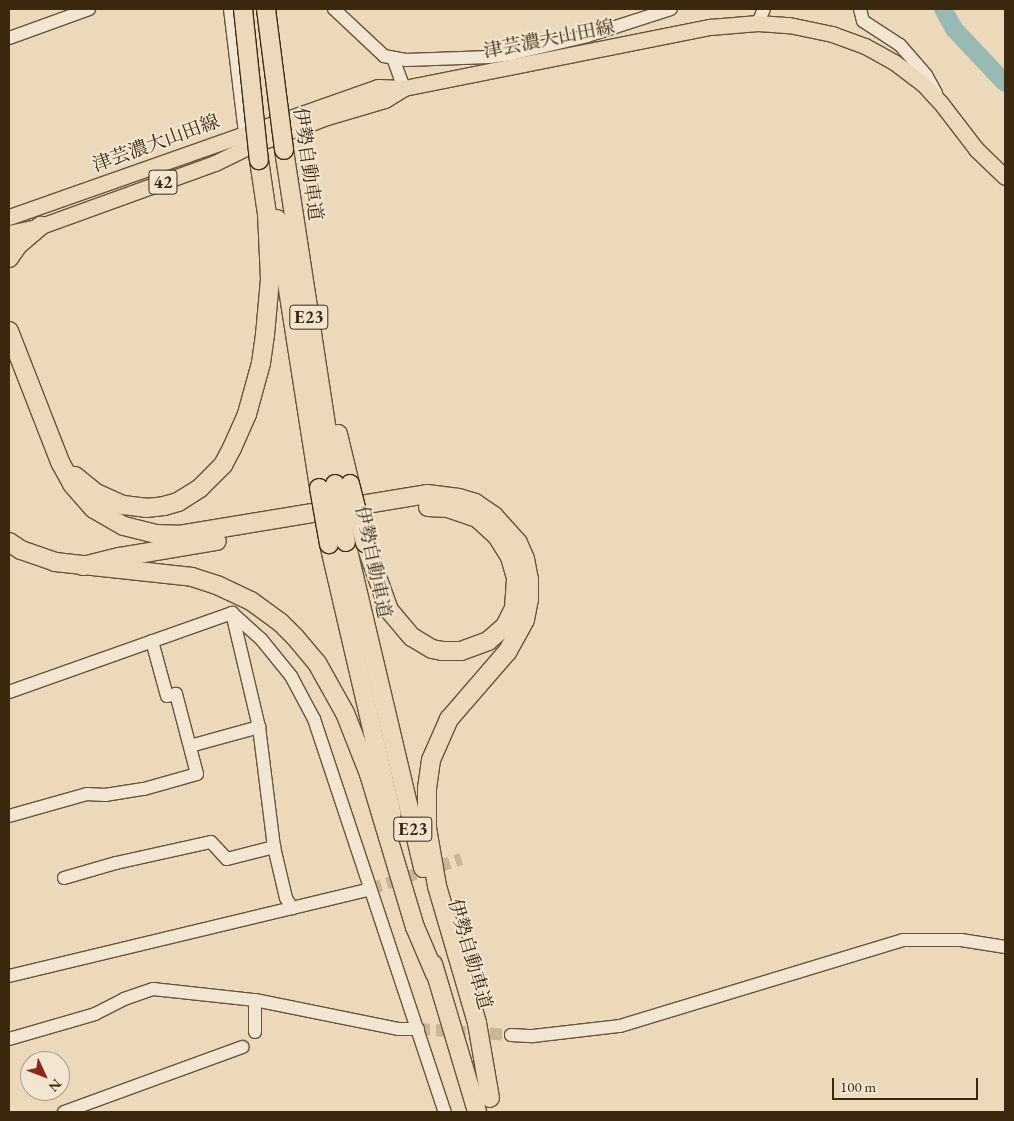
<!DOCTYPE html>
<html>
<head>
<meta charset="utf-8">
<style>
  body { margin:0 }
  #map { position:relative; width:1014px; height:1121px; overflow:hidden; background:#ebd9b9; font-family:"EB Garamond","Noto Serif JP",serif }
  div>[style] { position:absolute }
  .river>* { height:18px; margin:-9px; padding:0 9px; transform-origin:9px; border-radius:9px; background:#99b9b4 }
  .minor-tunnel>* { height:12px; margin-top:-6px; transform-origin:0; background:repeating-linear-gradient(90deg,#c8b697 0 12px,transparent 0 18px) }
  .roads { filter:drop-shadow(1px 0 #68543a) drop-shadow(-1px 0 #68543a) drop-shadow(0 1px #68543a) drop-shadow(0 -1px #68543a) }
  .minor>* { height:12px; margin:-6px; padding:0 6px; transform-origin:6px; border-radius:6px; background:#f2e6d2 }
  .major>* { height:15px; margin:-7.5px; padding:0 7.5px; transform-origin:7.5px; border-radius:7.5px; background:#ebd9b9 }
  .highway>* { height:18px; margin:-9px; padding:0 9px; transform-origin:9px; border-radius:9px; background:#ebd9b9 }
  .bridges { filter:drop-shadow(1px 0 #3c280f) drop-shadow(-1px 0 #3c280f) drop-shadow(0 1px #3c280f) drop-shadow(0 -1px #3c280f) }
  .highway-bridge>* { height:18px; margin:-9px; padding:0 9px; transform-origin:9px; border-radius:9px; background:#ebd9b9 }
  span { translate:-50% -50%; white-space:nowrap; text-align:center; line-height:1.15; -webkit-text-stroke:4px #f2e6d2; paint-order:stroke }
  .shield-label span { padding:1px 4px; background:#f2e6d2; border:1px solid; border-radius:4px; -webkit-text-stroke-width:0 }
  .shield-label { font-size:18px; color:#3c280f; font-weight:700 }
  .street-label { font-size:19px; color:#3c280f }
  .frame { position:absolute; inset:0; border:10px solid #3c280f; pointer-events:none }
  .north { position:absolute; left:20px; top:1051px; width:50px; height:50px; box-sizing:border-box; background:#f2e6d2; border:1px solid #a99a84; border-radius:50%; rotate:133deg; font-size:14px; font-weight:700; line-height:20px; text-align:center; color:#3c280f }
  .north::after { content:''; display:block; margin:auto; width:18px; height:22px; background:#8f2418; clip-path:polygon(50% 0,100% 100%,50% 72%,0 100%) }
  .scale { position:absolute; left:832px; top:1078px; width:146px; height:22px; box-sizing:border-box; border:2px solid #3c280f; border-top:0; padding-left:6px; font-size:15px; line-height:18px; white-space:nowrap; color:#3c280f; -webkit-text-stroke:4px #f2e6d2; paint-order:stroke }
</style>
</head>
<body>
<div id="map">
  <div class="river">
    <div style="left:943px;top:9px;width:23px;rotate:61deg"></div>
    <div style="left:954px;top:29px;width:74px;rotate:46.6deg"></div>
  </div>
  <div class="minor-tunnel">
    <div style="left:370px;top:889px;width:96px;rotate:-18.2deg"></div>
    <div style="left:418px;top:1029px;width:93px;rotate:3.7deg"></div>
  </div>
  <div class="roads">
    <div class="minor">
      <div style="left:230px;top:9px;width:125px;rotate:83.1deg"></div>
      <div style="left:334px;top:9px;width:69px;rotate:43.2deg"></div>
      <div style="left:384px;top:56px;width:22px;rotate:10deg"></div>
      <div style="left:406px;top:60px;width:84px;rotate:-2deg"></div>
      <div style="left:490px;top:57px;width:21px;rotate:-8deg"></div>
      <div style="left:511px;top:54px;width:78px;rotate:-13.3deg"></div>
      <div style="left:587px;top:36px;width:88px;rotate:-17.8deg"></div>
      <div style="left:860px;top:9px;width:12px;rotate:76deg"></div>
      <div style="left:863px;top:21px;width:44px;rotate:33deg"></div>
      <div style="left:900px;top:45px;width:40px;rotate:49deg"></div>
      <div style="left:926px;top:75px;width:21px;rotate:61deg"></div>
      <div style="left:758px;top:23px;width:15px;rotate:-67deg"></div>
      <div style="left:9px;top:38px;width:85px;rotate:-19.9deg"></div>
      <div style="left:393px;top:58px;width:32px;rotate:70deg"></div>
      <div style="left:232px;top:613px;width:39px;rotate:42deg"></div>
      <div style="left:261px;top:639px;width:48px;rotate:51deg"></div>
      <div style="left:291px;top:676px;width:49px;rotate:61.9deg"></div>
      <div style="left:314px;top:719px;width:414px;rotate:71.6deg"></div>
      <div style="left:232px;top:613px;width:117px;rotate:76.7deg"></div>
      <div style="left:259px;top:727px;width:121px;rotate:82.9deg"></div>
      <div style="left:274px;top:847px;width:52px;rotate:76.8deg"></div>
      <div style="left:286px;top:898px;width:12px;rotate:59deg"></div>
      <div style="left:9px;top:692px;width:237px;rotate:-19.5deg"></div>
      <div style="left:190px;top:746px;width:72px;rotate:-15.4deg"></div>
      <div style="left:9px;top:816px;width:81px;rotate:-15.8deg"></div>
      <div style="left:87px;top:794px;width:18px;rotate:3deg"></div>
      <div style="left:105px;top:795px;width:39px;rotate:-9deg"></div>
      <div style="left:144px;top:789px;width:55px;rotate:-15.8deg"></div>
      <div style="left:197px;top:774px;width:83px;rotate:-104.7deg"></div>
      <div style="left:176px;top:694px;width:9px;rotate:167deg"></div>
      <div style="left:167px;top:696px;width:57px;rotate:-105.3deg"></div>
      <div style="left:64px;top:878px;width:54px;rotate:-16.1deg"></div>
      <div style="left:116px;top:863px;width:97px;rotate:-12.5deg"></div>
      <div style="left:211px;top:842px;width:23px;rotate:47deg"></div>
      <div style="left:227px;top:859px;width:49px;rotate:-14.3deg"></div>
      <div style="left:9px;top:976px;width:371px;rotate:-13.5deg"></div>
      <div style="left:255px;top:1000px;width:32px;rotate:90deg"></div>
      <div style="left:511px;top:1035px;width:22px;rotate:3deg"></div>
      <div style="left:533px;top:1036px;width:88px;rotate:-6.6deg"></div>
      <div style="left:620px;top:1026px;width:296px;rotate:-16.9deg"></div>
      <div style="left:903px;top:940px;width:58px"></div>
      <div style="left:961px;top:940px;width:45px;rotate:9deg"></div>
      <div style="left:9px;top:1039px;width:90px;rotate:-16.2deg"></div>
      <div style="left:95px;top:1014px;width:33px;rotate:-27deg"></div>
      <div style="left:124px;top:999px;width:31px;rotate:-19deg"></div>
      <div style="left:153px;top:989px;width:103px;rotate:6.2deg"></div>
      <div style="left:255px;top:1000px;width:147px;rotate:11.4deg"></div>
      <div style="left:399px;top:1029px;width:19px"></div>
      <div style="left:64px;top:1112px;width:190px;rotate:-20deg"></div>
    </div>
    <div class="major">
      <div style="left:9px;top:217px;width:391px;rotate:-19.4deg"></div>
      <div style="left:378px;top:87px;width:26px;rotate:2deg"></div>
      <div style="left:404px;top:88px;width:312px;rotate:-11.3deg"></div>
      <div style="left:710px;top:27px;width:48px;rotate:-4.8deg"></div>
      <div style="left:758px;top:23px;width:31px;rotate:4deg"></div>
      <div style="left:789px;top:25px;width:44px;rotate:11.8deg"></div>
      <div style="left:832px;top:34px;width:35px;rotate:20deg"></div>
      <div style="left:865px;top:46px;width:33px;rotate:29deg"></div>
      <div style="left:894px;top:62px;width:36px;rotate:37deg"></div>
      <div style="left:923px;top:84px;width:25px;rotate:47deg"></div>
      <div style="left:940px;top:102px;width:59px;rotate:52.5deg"></div>
      <div style="left:976px;top:149px;width:40px;rotate:44deg"></div>
      <div style="left:9px;top:233px;width:33px;rotate:-12deg"></div>
      <div style="left:41px;top:226px;width:185px;rotate:-19.9deg"></div>
      <div style="left:215px;top:163px;width:37px;rotate:-26deg"></div>
      <div style="left:248px;top:147px;width:85px;rotate:-20.8deg"></div>
      <div style="left:327px;top:117px;width:60px;rotate:-16.3deg"></div>
      <div style="left:385px;top:100px;width:22px;rotate:-32deg"></div>
    </div>
    <div class="highway">
      <div style="left:284px;top:150px;width:338px;rotate:81.3deg"></div>
      <div style="left:277px;top:219px;width:272px;rotate:81.1deg"></div>
      <div style="left:9px;top:258px;width:16px;rotate:-55deg"></div>
      <div style="left:18px;top:245px;width:30px;rotate:-40deg"></div>
      <div style="left:9px;top:331px;width:141px;rotate:68.7deg"></div>
      <div style="left:60px;top:462px;width:25px;rotate:61deg"></div>
      <div style="left:72px;top:484px;width:33px;rotate:49deg"></div>
      <div style="left:94px;top:509px;width:34px;rotate:30deg"></div>
      <div style="left:124px;top:526px;width:32px;rotate:14deg"></div>
      <div style="left:155px;top:534px;width:24px;rotate:2deg"></div>
      <div style="left:179px;top:535px;width:251px;rotate:-9.4deg"></div>
      <div style="left:427px;top:494px;width:32px;rotate:7deg"></div>
      <div style="left:459px;top:498px;width:17px;rotate:17deg"></div>
      <div style="left:475px;top:503px;width:23px;rotate:34deg"></div>
      <div style="left:494px;top:516px;width:36px;rotate:48deg"></div>
      <div style="left:518px;top:543px;width:17px;rotate:66deg"></div>
      <div style="left:525px;top:559px;width:20px;rotate:79deg"></div>
      <div style="left:529px;top:579px;width:20px;rotate:90deg"></div>
      <div style="left:529px;top:599px;width:21px;rotate:101deg"></div>
      <div style="left:525px;top:620px;width:37px;rotate:119deg"></div>
      <div style="left:507px;top:652px;width:89px;rotate:130.9deg"></div>
      <div style="left:449px;top:719px;width:45px;rotate:113.7deg"></div>
      <div style="left:431px;top:760px;width:28px;rotate:98deg"></div>
      <div style="left:427px;top:788px;width:40px;rotate:90deg"></div>
      <div style="left:427px;top:828px;width:59px;rotate:80.2deg"></div>
      <div style="left:437px;top:886px;width:143px;rotate:73.7deg"></div>
      <div style="left:477px;top:1023px;width:76px;rotate:80.2deg"></div>
      <div style="left:338px;top:434px;width:51px;rotate:76.5deg"></div>
      <div style="left:75px;top:476px;width:27px;rotate:39deg"></div>
      <div style="left:96px;top:493px;width:30px;rotate:24deg"></div>
      <div style="left:123px;top:505px;width:23px;rotate:7deg"></div>
      <div style="left:146px;top:508px;width:18px;rotate:-6deg"></div>
      <div style="left:164px;top:506px;width:15px;rotate:-16deg"></div>
      <div style="left:178px;top:502px;width:26px;rotate:-32deg"></div>
      <div style="left:200px;top:488px;width:33px;rotate:-45deg"></div>
      <div style="left:223px;top:465px;width:19px;rotate:-62deg"></div>
      <div style="left:232px;top:448px;width:37px;rotate:-66deg"></div>
      <div style="left:247px;top:414px;width:53px;rotate:-74.6deg"></div>
      <div style="left:261px;top:363px;width:28px;rotate:-82deg"></div>
      <div style="left:265px;top:335px;width:56px;rotate:-84.9deg"></div>
      <div style="left:270px;top:279px;width:65px;rotate:-92.6deg"></div>
      <div style="left:267px;top:214px;width:55px;rotate:-98.4deg"></div>
      <div style="left:9px;top:542px;width:14px;rotate:34deg"></div>
      <div style="left:21px;top:550px;width:36px;rotate:19deg"></div>
      <div style="left:55px;top:562px;width:138px;rotate:6.2deg"></div>
      <div style="left:192px;top:577px;width:28px;rotate:18deg"></div>
      <div style="left:219px;top:586px;width:35px;rotate:25deg"></div>
      <div style="left:251px;top:601px;width:36px;rotate:36deg"></div>
      <div style="left:280px;top:622px;width:21px;rotate:45deg"></div>
      <div style="left:295px;top:637px;width:34px;rotate:50deg"></div>
      <div style="left:317px;top:663px;width:57px;rotate:60.8deg"></div>
      <div style="left:345px;top:713px;width:66px;rotate:68.5deg"></div>
      <div style="left:369px;top:774px;width:160px;rotate:73.3deg"></div>
      <div style="left:415px;top:927px;width:51px;rotate:66.9deg"></div>
      <div style="left:346px;top:542px;width:335px;rotate:76.7deg"></div>
      <div style="left:365px;top:543px;width:71px;rotate:70.3deg"></div>
      <div style="left:389px;top:610px;width:35px;rotate:50deg"></div>
      <div style="left:412px;top:637px;width:23px;rotate:31deg"></div>
      <div style="left:432px;top:649px;width:10px;rotate:11deg"></div>
      <div style="left:442px;top:651px;width:19px"></div>
      <div style="left:461px;top:651px;width:29px;rotate:-20deg"></div>
      <div style="left:488px;top:641px;width:23px;rotate:-41deg"></div>
      <div style="left:505px;top:626px;width:20px;rotate:-63deg"></div>
      <div style="left:514px;top:608px;width:30px;rotate:-86deg"></div>
      <div style="left:516px;top:578px;width:22px;rotate:-106deg"></div>
      <div style="left:510px;top:557px;width:25px;rotate:-122deg"></div>
      <div style="left:497px;top:536px;width:27px;rotate:-138deg"></div>
      <div style="left:477px;top:518px;width:31px;rotate:-161deg"></div>
      <div style="left:448px;top:508px;width:20px;rotate:-177deg"></div>
      <div style="left:329px;top:544px;width:277px;rotate:76.9deg"></div>
      <div style="left:83px;top:566px;width:38px;rotate:-14deg"></div>
      <div style="left:120px;top:557px;width:98px;rotate:-9.4deg"></div>
      <div style="left:433px;top:964px;width:154px;rotate:73.4deg"></div>
    </div>
  </div>
  <div class="bridges">
    <div class="highway-bridge">
      <div style="left:243px;top:9px;width:152px;rotate:84deg"></div>
      <div style="left:266px;top:9px;width:142px;rotate:82.7deg"></div>
      <div style="left:335px;top:484px;width:59px;rotate:79.3deg"></div>
      <div style="left:350px;top:484px;width:61px;rotate:75.7deg"></div>
      <div style="left:319px;top:488px;width:57px;rotate:79.9deg"></div>
    </div>
  </div>
  <div class="shield-label">
    <span style="left:163px;top:182px">42</span>
    <span style="left:309px;top:317px">E23</span>
    <span style="left:413px;top:829px">E23</span>
  </div>
  <div class="street-label">
    <span style="left:549px;top:39px;rotate:-11deg">津芸濃大山田線</span>
    <span style="left:156px;top:143px;rotate:-20deg">津芸濃大山田線</span>
    <span style="left:308px;top:164px;rotate:82deg">伊勢自動車道</span>
    <span style="left:373px;top:562px;rotate:78deg">伊勢自動車道</span>
    <span style="left:470px;top:954px;rotate:74deg">伊勢自動車道</span>
  </div>
  <div class="frame"></div>
  <div class="north">N</div>
  <div class="scale">100 m</div>
</div>
</body>
</html>
